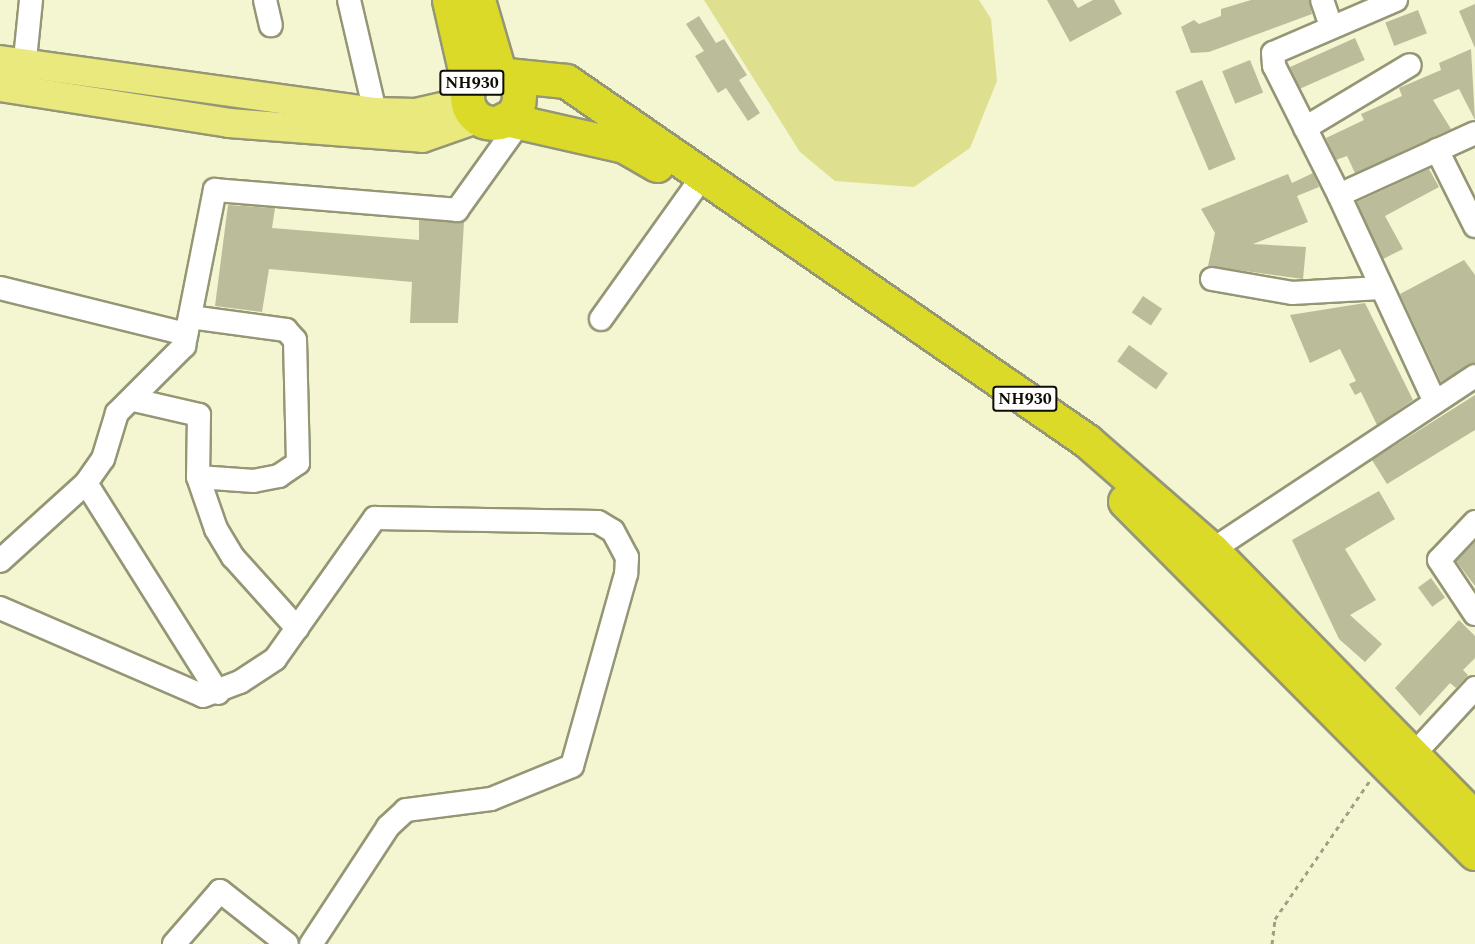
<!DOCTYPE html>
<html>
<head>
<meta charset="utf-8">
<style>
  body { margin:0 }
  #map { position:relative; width:1475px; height:944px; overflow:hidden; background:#f4f5d1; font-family:Spectral,serif }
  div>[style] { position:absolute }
  .green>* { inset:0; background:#dee08f }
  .building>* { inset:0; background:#bbbc99; transform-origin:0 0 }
  .path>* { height:3px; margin-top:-1.5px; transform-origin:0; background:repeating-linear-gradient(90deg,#9e9f85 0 4.5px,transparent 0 9px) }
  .roads { filter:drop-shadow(2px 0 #959675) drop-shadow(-2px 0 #959675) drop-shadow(0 2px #959675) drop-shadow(0 -2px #959675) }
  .minor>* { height:22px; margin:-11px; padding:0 11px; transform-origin:11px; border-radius:11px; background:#fff }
  .major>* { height:28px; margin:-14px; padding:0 14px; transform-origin:14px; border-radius:14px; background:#e9e97e }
  .highway>* { height:33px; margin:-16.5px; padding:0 16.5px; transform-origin:16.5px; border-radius:16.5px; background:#dbda28 }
  .highway>.ring { margin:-16.5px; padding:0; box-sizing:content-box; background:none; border:33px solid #dbda28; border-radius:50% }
  span { translate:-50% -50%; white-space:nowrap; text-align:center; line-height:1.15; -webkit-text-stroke:5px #fff; paint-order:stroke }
  .shield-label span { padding:2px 4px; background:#fff; border:2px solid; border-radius:4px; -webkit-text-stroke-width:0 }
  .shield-label { font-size:16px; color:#0e0e04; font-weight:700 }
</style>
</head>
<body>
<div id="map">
  <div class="green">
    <div style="clip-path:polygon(704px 0,979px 0,991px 19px,997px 81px,970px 148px,914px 187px,835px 181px,800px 152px)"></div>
  </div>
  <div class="building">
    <div style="clip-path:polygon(1047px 0,1073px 0,1078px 8px,1093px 0,1114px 0,1122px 14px,1070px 42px)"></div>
    <div style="clip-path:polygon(1251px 0,1309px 0,1312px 14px,1209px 52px,1191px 53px,1181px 27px,1194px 20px,1199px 24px,1221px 16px,1221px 9px)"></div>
    <div style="clip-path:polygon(1475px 4px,1475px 48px,1459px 11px)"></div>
    <div style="left:1418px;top:10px;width:25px;height:35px;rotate:69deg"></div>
    <div style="clip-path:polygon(699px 16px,716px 43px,724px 39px,747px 75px,739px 80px,760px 113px,748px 121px,726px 88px,718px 93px,695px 56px,704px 51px,686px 24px)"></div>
    <div style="left:1355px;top:38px;width:24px;height:71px;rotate:66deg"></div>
    <div style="clip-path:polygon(1471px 49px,1475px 120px,1459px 89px,1433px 100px,1451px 129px,1355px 173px,1347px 156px,1336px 160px,1326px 138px,1364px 120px,1361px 114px,1402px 96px,1399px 88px,1441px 70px,1439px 63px)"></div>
    <div style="left:1250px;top:60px;width:35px;height:30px;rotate:68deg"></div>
    <div style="left:1202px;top:80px;width:86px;height:29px;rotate:67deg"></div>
    <div style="clip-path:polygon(1429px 169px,1439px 187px,1385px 216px,1403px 249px,1383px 259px,1357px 202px)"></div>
    <div style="clip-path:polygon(1313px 173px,1319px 187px,1297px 196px,1308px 222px,1253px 244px,1306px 247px,1303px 279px,1208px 266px,1215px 233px,1201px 209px,1288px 174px,1292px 183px)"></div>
    <div style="clip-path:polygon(228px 205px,275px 208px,272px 228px,419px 240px,419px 220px,464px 222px,458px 323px,410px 323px,412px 282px,269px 269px,262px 312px,215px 306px)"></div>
    <div style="clip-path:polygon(1464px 260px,1475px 275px,1475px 363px,1441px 382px,1400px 294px)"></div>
    <div style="left:1143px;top:296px;width:23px;height:20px;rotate:34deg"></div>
    <div style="clip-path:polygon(1365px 303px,1413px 400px,1377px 425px,1361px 392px,1355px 395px,1349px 384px,1356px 381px,1340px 349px,1310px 363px,1290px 315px)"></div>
    <div style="left:1129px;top:345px;width:48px;height:20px;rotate:36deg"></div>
    <div style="clip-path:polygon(1475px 395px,1475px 430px,1387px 484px,1372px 460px)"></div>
    <div style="clip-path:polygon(1379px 491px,1395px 519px,1345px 549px,1376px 600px,1350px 615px,1382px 644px,1365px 662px,1339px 639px,1292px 540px)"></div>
    <div style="clip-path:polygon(1475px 542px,1475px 586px,1456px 561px)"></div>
    <div style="left:1431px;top:578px;width:24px;height:16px;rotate:54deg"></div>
    <div style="clip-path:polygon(1459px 620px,1475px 636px,1475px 658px,1463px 670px,1468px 675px,1456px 688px,1450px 683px,1420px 716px,1395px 688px)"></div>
  </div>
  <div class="path">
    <div style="left:1272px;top:944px;width:25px;rotate:-83deg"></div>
    <div style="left:1275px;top:919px;width:170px;rotate:-55.6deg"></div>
  </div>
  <div class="roads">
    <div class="minor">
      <div style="left:265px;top:0;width:26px;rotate:77deg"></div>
      <div style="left:349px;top:0;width:115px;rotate:76.9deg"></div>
      <div style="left:1322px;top:0;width:28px;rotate:71deg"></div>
      <div style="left:23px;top:79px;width:79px;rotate:-84.2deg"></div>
      <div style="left:1305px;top:128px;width:122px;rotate:-31deg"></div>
      <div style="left:1437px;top:150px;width:85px;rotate:63.4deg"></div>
      <div style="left:1339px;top:195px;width:144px;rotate:-116.7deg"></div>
      <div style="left:1274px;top:66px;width:13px;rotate:-94deg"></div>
      <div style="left:1273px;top:53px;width:134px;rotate:-23.3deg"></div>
      <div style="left:1212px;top:279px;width:81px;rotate:9.9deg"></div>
      <div style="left:1292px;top:293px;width:89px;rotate:-3.2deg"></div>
      <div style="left:0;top:288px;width:192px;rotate:13.9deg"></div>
      <div style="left:190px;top:317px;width:97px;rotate:7.7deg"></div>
      <div style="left:286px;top:330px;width:13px;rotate:48deg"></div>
      <div style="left:295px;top:340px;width:123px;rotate:88.6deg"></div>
      <div style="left:298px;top:463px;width:23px;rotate:146deg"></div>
      <div style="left:279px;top:476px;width:25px;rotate:169deg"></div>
      <div style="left:254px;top:481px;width:56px;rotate:-175.9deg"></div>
      <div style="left:601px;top:319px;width:176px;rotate:-54.5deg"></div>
      <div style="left:134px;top:400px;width:67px;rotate:13deg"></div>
      <div style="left:199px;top:415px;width:62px;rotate:90.9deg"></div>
      <div style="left:198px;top:477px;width:55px;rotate:70.9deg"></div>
      <div style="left:216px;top:529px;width:33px;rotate:59deg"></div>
      <div style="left:233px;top:557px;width:96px;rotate:48deg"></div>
      <div style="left:1435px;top:402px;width:228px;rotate:-114.9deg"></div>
      <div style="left:1339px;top:195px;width:149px;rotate:-24.5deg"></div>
      <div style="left:86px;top:483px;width:248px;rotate:57.8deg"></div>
      <div style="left:1475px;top:522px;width:52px;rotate:133.5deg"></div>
      <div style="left:1439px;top:560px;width:65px;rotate:56.3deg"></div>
      <div style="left:1212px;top:550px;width:315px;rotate:-33.5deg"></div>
      <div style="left:0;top:561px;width:116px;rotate:-42.2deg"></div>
      <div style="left:86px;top:483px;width:29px;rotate:-55deg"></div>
      <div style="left:103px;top:459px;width:48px;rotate:-73.1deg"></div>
      <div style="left:117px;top:413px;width:95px;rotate:-45deg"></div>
      <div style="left:184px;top:346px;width:159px;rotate:-78.8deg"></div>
      <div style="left:215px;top:190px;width:243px;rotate:4.7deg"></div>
      <div style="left:457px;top:210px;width:108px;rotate:-54.4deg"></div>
      <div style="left:0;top:608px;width:221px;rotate:23.4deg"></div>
      <div style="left:203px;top:696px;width:40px;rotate:-21deg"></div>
      <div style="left:240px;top:682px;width:42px;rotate:-33.3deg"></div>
      <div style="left:275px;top:659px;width:173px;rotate:-54.7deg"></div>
      <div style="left:375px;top:518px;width:223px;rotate:1deg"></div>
      <div style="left:598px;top:522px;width:17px;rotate:31deg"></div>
      <div style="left:613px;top:531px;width:30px;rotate:62deg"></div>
      <div style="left:627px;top:557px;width:17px;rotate:93deg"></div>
      <div style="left:626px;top:574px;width:199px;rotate:105.7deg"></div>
      <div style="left:572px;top:766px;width:87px;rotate:157.8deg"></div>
      <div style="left:491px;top:799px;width:86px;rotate:172.6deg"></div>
      <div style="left:406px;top:810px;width:25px;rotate:137deg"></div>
      <div style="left:388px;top:827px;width:140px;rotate:123.3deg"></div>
      <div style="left:1403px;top:766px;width:106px;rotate:-47.3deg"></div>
      <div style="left:174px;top:944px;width:70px;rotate:-49deg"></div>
      <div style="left:220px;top:891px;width:85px;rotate:38.3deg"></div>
    </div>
    <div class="major">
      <div style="left:0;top:60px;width:379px;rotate:7.9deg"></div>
      <div style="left:375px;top:112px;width:41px;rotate:1.4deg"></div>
      <div style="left:416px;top:113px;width:53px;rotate:-13deg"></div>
      <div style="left:0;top:87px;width:232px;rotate:8.9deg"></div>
      <div style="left:229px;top:123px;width:194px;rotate:4.4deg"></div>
      <div style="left:422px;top:138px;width:60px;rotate:-19.3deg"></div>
    </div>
    <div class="highway">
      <div style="left:449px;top:0;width:89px;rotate:77.1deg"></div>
      <div style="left:478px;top:0;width:75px;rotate:73.7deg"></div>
      <div class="ring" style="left:467px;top:71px;width:19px;height:19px"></div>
      <div style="left:507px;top:75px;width:59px;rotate:5.8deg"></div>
      <div style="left:566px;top:81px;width:633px;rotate:34.64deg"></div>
      <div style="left:1087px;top:441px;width:166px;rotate:41.1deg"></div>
      <div style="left:1212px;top:550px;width:376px;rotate:45.6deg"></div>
      <div style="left:505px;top:119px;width:122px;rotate:12.8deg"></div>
      <div style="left:624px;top:146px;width:38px;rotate:30deg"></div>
      <div style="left:1125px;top:501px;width:496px;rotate:45.2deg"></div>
    </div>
  </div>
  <div class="shield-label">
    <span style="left:472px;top:83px">NH930</span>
    <span style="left:1025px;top:399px">NH930</span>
  </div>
</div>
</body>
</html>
